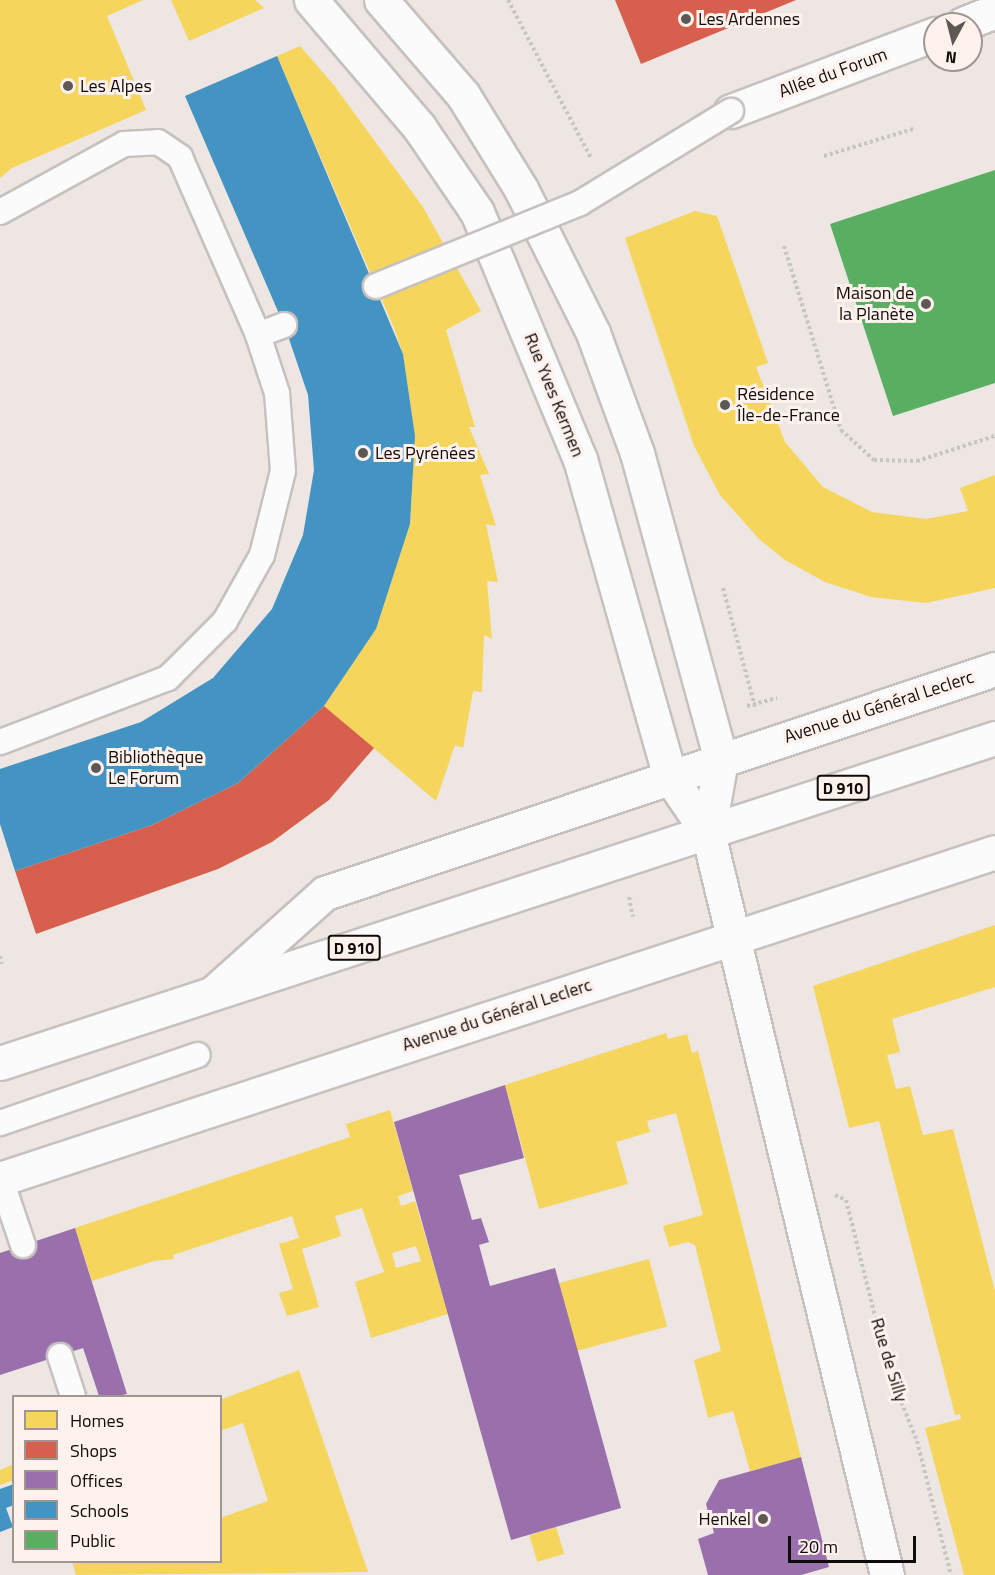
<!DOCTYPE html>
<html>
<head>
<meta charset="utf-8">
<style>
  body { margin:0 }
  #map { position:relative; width:995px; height:1575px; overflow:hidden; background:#ede6e3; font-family:"Titillium Web",sans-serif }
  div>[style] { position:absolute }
  .homes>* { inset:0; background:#f6d55c; transform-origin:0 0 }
  .shops>* { inset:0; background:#d6604d }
  .offices>* { inset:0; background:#9970ab }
  .schools>* { inset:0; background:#4393c3 }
  .public>* { inset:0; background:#5aae61 }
  .path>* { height:4px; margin-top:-2px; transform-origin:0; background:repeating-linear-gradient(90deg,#c7c5c4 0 3px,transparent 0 6px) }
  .roads { filter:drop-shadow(2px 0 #c6c1bf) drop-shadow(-2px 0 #c6c1bf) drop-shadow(0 2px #c6c1bf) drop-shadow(0 -2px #c6c1bf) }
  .lane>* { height:24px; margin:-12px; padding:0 12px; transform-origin:12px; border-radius:12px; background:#fcfbfb }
  .street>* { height:33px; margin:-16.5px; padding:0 16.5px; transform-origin:16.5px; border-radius:16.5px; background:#fcfbfb }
  .secondary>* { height:33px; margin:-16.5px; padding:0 16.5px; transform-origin:16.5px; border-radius:16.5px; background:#fcfbfb }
  .primary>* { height:33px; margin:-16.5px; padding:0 16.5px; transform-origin:16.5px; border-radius:16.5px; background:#fcfbfb }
  .bridges { filter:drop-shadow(2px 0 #c6c1bf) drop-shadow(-2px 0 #c6c1bf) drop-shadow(0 2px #c6c1bf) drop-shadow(0 -2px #c6c1bf) }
  .lane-bridge>* { height:24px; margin:-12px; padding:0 12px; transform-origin:12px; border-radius:12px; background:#fcfbfb }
  .dots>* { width:16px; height:16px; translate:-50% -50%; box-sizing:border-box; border:3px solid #fff2ec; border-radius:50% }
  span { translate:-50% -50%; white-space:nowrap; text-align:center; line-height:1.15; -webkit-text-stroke:6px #fff2ec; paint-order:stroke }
  .shield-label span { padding:2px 4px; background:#fff2ec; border:2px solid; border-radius:4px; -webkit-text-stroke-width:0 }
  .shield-label { font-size:16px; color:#0f0b0a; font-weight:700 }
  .poi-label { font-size:18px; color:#0f0b0a }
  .left { translate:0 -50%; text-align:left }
  .right { translate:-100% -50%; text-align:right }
  .street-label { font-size:18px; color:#0f0b0a }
  .legend { position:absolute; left:12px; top:1395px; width:210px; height:168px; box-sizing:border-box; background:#fff2ec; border:2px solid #9f9692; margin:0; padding:8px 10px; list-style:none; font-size:18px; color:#0f0b0a }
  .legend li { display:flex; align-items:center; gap:12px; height:30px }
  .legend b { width:30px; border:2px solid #9f9692 }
  .north { position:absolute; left:923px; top:12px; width:60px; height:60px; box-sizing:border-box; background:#fff2ec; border:2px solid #9f9692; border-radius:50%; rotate:187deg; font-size:16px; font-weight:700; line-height:24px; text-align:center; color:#0f0b0a }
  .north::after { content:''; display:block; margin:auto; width:21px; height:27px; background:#5d5856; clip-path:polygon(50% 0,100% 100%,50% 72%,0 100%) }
  .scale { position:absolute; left:788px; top:1536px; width:128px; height:27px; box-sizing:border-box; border:3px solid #0f0b0a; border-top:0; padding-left:8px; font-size:18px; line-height:21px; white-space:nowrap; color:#0f0b0a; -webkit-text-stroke:4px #fff2ec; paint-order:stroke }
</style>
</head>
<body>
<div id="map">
  <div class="homes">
    <div style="clip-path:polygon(0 0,143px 0,107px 16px,146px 110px,12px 168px,0 178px)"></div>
    <div style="clip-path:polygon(171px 0,255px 0,264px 8px,189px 41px)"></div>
    <div style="clip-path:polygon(300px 46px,333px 84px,423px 207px,481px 311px,446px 330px,475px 427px,469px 427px,489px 474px,480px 475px,496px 526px,486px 524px,498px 582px,487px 581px,492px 639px,484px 635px,482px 692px,473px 691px,463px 748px,455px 745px,436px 801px,324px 706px,376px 629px,410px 524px,415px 436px,403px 354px,394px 328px,277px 56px)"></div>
    <div style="clip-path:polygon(695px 211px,717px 216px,768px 363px,756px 367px,785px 442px,823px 487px,872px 512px,926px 519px,968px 511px,960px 488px,995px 475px,995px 588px,926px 603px,871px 597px,825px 582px,785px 560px,759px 539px,720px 495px,694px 446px,625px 238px)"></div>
    <div style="clip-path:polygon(995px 925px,995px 987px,892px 1019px,900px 1052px,887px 1055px,896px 1089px,910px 1086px,923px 1135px,953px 1129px,995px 1291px,995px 1575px,964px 1575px,925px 1428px,961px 1419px,960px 1414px,955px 1415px,879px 1121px,849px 1128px,813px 986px)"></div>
    <div style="clip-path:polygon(666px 1033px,668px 1039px,687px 1034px,692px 1053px,698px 1051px,801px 1457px,750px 1471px,733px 1411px,708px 1418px,694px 1360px,721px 1351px,695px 1245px,688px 1242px,669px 1247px,663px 1226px,703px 1215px,676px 1113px,647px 1121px,650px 1132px,616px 1142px,628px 1184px,539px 1209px,505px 1085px)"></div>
    <div style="clip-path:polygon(evenodd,390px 1110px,413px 1191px,398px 1196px,401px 1206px,415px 1201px,448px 1314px,371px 1338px,355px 1282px,384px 1272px,362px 1208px,335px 1216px,341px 1236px,302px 1249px,319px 1307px,287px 1316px,279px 1293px,293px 1289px,279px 1244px,299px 1238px,292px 1216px,173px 1255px,174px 1259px,154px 1261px,92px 1281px,75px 1228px,350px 1137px,346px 1124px,390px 1110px,416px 1246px,421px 1261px,396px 1268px,392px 1253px,416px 1246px)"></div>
    <div style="left:649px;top:1259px;width:70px;height:93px;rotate:75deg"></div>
    <div style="clip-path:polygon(299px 1370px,368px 1572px,76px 1575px,72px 1562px,220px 1562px,220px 1518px,268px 1501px,243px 1423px,220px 1431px,220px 1400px)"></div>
    <div style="clip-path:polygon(14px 1464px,14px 1480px,0 1485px,0 1470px)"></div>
    <div style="left:556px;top:1527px;width:28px;height:28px;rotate:73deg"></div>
  </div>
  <div class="shops">
    <div style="clip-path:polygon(615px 0,796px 0,641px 64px)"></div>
    <div style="clip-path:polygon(324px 706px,374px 748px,329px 800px,272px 842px,218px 869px,36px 934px,15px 871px,152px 825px,238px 783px)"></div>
  </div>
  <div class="offices">
    <div style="clip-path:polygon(505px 1085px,524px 1158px,459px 1175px,472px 1220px,481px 1218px,489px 1242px,479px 1245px,490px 1286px,555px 1268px,621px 1508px,511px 1540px,394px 1122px)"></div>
    <div style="clip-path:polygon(75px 1228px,127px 1394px,118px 1396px,99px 1396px,83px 1348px,0 1375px,0 1253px)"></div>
    <div style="clip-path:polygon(801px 1457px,829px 1567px,801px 1575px,708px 1575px,698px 1539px,714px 1533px,706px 1504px,719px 1480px)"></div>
  </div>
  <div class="schools">
    <div style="clip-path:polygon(277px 56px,403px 354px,415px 436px,410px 524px,376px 629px,324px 706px,238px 783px,152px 825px,15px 871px,0 824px,0 769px,141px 722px,213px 678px,272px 609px,303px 535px,314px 470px,308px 395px,286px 330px,185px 96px)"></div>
    <div style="clip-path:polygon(14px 1484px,14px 1505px,6px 1508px,13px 1527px,0 1532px,0 1489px)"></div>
  </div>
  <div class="public">
    <div style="clip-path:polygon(995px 170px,995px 383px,893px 416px,830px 224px)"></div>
  </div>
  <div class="path">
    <div style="left:508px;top:0;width:178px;rotate:62.3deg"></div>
    <div style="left:824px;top:156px;width:96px;rotate:-16.9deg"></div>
    <div style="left:784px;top:246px;width:193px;rotate:72.8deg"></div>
    <div style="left:841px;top:430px;width:45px;rotate:42.3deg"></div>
    <div style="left:874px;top:460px;width:43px;rotate:1.3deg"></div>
    <div style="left:917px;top:461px;width:82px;rotate:-17.8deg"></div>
    <div style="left:723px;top:588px;width:123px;rotate:74.9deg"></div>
    <div style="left:747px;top:706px;width:31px;rotate:-15deg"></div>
    <div style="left:629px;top:897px;width:20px;rotate:79deg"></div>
    <div style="left:0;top:956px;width:8px;rotate:76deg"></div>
    <div style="left:835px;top:1195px;width:12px;rotate:24deg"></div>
    <div style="left:846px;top:1200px;width:174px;rotate:76deg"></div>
    <div style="left:888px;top:1369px;width:78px;rotate:68.1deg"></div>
    <div style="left:917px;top:1441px;width:138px;rotate:75.8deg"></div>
  </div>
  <div class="roads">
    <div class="lane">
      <div style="left:0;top:212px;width:141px;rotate:-28.7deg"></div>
      <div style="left:124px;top:144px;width:34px;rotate:-3deg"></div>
      <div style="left:158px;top:142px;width:27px;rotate:34deg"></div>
      <div style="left:180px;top:157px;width:194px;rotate:66.3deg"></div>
      <div style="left:258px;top:335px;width:61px;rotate:71.9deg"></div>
      <div style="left:277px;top:393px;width:78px;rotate:85.6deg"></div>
      <div style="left:283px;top:471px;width:87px;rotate:104deg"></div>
      <div style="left:262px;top:555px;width:76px;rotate:119.3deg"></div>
      <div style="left:225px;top:621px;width:81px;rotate:135deg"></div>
      <div style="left:168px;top:678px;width:180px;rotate:159.1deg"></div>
      <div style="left:258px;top:335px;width:28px;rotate:-21deg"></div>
      <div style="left:0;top:1123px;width:209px;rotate:-19deg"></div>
      <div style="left:0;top:1177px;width:72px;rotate:71.3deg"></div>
      <div style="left:60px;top:1356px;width:42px;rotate:72deg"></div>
    </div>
    <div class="street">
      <div style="left:963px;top:24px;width:35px;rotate:-22deg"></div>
      <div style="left:731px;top:111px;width:218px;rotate:-20.7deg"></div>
      <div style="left:213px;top:993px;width:150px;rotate:-41.8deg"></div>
      <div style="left:325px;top:893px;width:706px;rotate:-18.49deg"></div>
    </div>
    <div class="secondary">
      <div style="left:311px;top:0;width:167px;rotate:49.6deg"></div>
      <div style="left:419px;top:127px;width:103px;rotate:55.7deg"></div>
      <div style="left:477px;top:212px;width:268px;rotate:67.4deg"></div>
      <div style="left:580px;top:459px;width:330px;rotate:74.2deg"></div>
      <div style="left:670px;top:777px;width:68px;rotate:55.8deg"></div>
      <div style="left:708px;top:833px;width:763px;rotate:76.44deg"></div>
      <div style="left:381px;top:0;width:125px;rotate:49.2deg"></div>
      <div style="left:463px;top:95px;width:110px;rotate:58.3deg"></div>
      <div style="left:521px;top:189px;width:161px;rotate:63.4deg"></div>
      <div style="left:593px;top:333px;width:128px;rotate:69.9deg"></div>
      <div style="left:637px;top:453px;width:318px;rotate:74.7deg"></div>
      <div style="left:721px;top:760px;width:74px;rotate:100.1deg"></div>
    </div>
    <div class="primary">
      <div style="left:0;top:1063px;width:1047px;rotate:-18.09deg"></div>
      <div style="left:0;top:1179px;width:1047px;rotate:-18.19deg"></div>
    </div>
  </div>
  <div class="bridges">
    <div class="lane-bridge">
      <div style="left:376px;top:286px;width:220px;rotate:-22.1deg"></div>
      <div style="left:580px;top:203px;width:177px;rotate:-31.4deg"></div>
    </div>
  </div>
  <div class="dots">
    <div style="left:686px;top:19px;background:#5d5856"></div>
    <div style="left:68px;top:86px;background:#5d5856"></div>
    <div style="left:926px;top:304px;background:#5d5856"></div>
    <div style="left:725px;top:405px;background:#5d5856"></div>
    <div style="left:363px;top:453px;background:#5d5856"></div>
    <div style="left:96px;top:768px;background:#5d5856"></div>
    <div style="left:763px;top:1519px;background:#5d5856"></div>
  </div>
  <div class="shield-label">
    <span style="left:843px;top:788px">D 910</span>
    <span style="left:354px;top:948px">D 910</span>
  </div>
  <div class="poi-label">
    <span class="left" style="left:698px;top:19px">Les Ardennes</span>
    <span class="left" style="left:80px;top:86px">Les Alpes</span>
    <span class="right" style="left:914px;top:304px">Maison de<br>la Planète</span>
    <span class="left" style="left:737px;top:405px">Résidence<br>Île-de-France</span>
    <span class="left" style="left:375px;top:453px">Les Pyrénées</span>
    <span class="left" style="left:108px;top:768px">Bibliothèque<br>Le Forum</span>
    <span class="right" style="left:751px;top:1519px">Henkel</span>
  </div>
  <div class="street-label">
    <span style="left:833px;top:73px;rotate:-20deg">Allée du Forum</span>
    <span style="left:554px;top:395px;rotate:68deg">Rue Yves Kermen</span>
    <span style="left:879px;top:707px;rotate:-18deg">Avenue du Général Leclerc</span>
    <span style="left:497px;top:1015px;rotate:-18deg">Avenue du Général Leclerc</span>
    <span style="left:889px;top:1360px;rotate:73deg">Rue de Silly</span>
  </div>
  <ul class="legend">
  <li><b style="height:16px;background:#f6d55c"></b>Homes</li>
  <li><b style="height:16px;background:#d6604d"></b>Shops</li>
  <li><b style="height:16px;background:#9970ab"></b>Offices</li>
  <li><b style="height:16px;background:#4393c3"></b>Schools</li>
  <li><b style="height:16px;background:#5aae61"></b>Public</li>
  </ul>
  <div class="north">N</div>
  <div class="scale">20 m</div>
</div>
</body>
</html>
